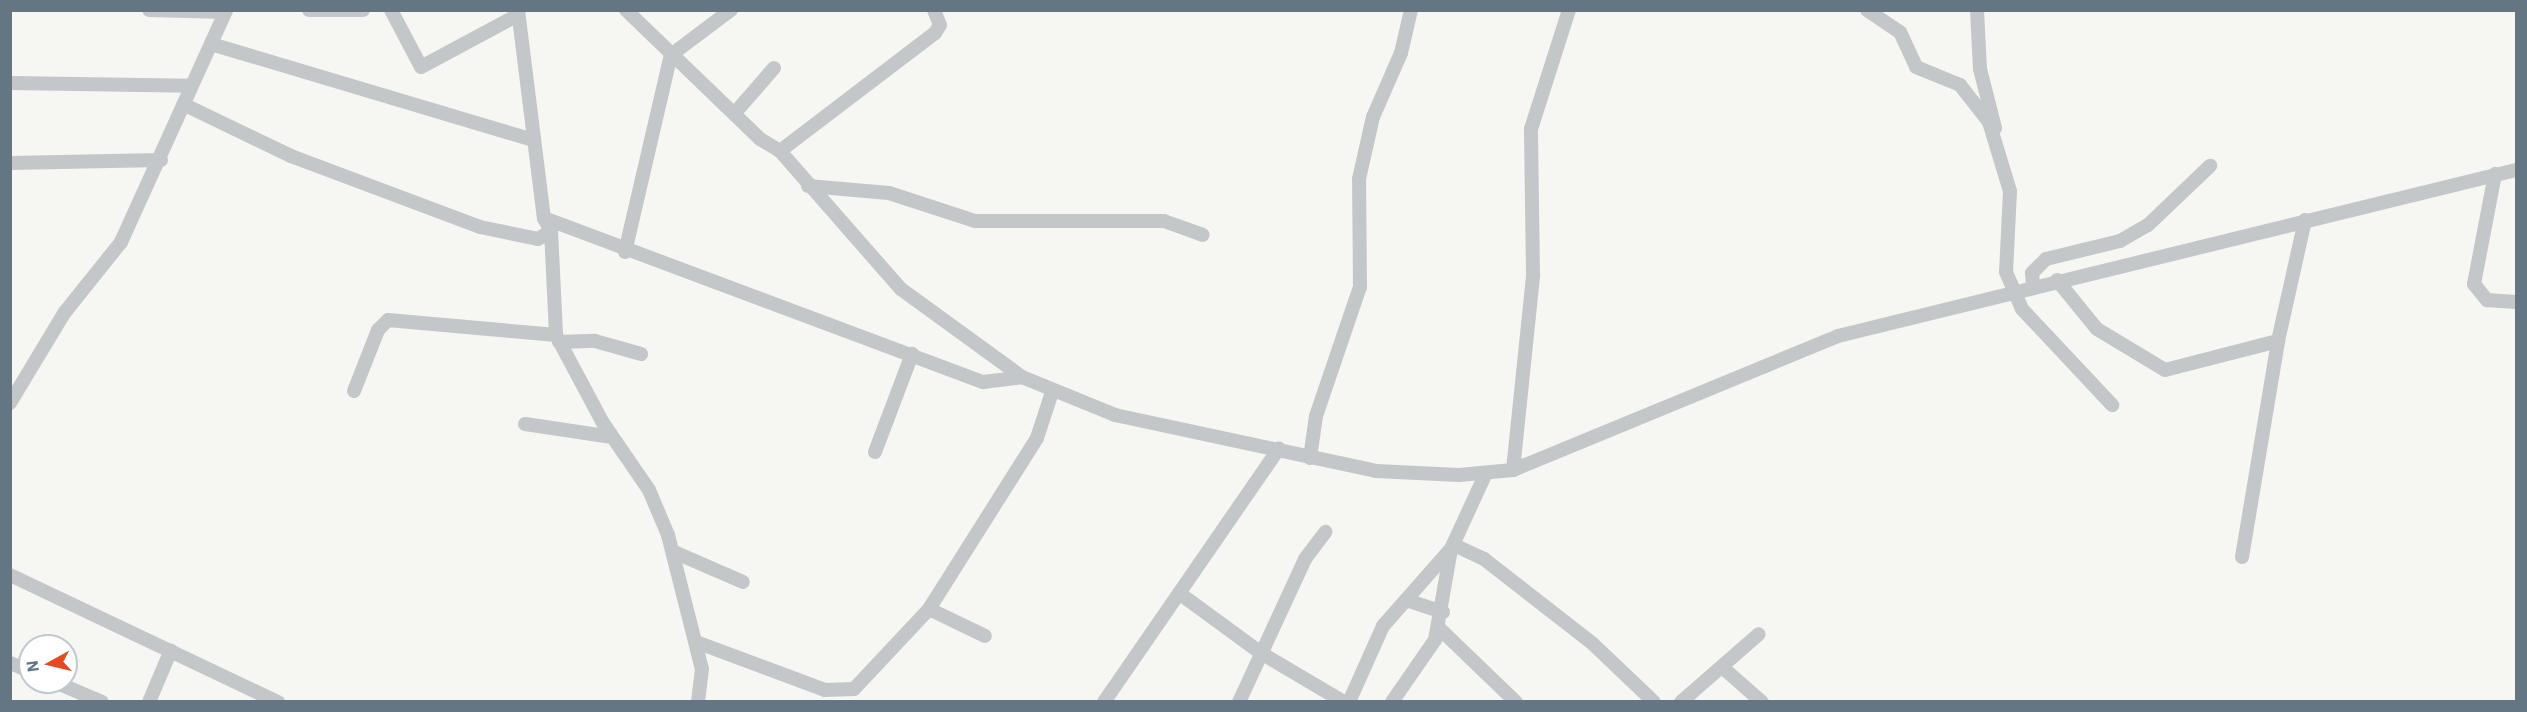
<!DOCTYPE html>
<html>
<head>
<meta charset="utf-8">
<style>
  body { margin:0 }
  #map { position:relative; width:2527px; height:712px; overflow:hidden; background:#f6f6f2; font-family:"IBM Plex Sans",sans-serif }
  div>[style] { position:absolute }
  .minor>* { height:14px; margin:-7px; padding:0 7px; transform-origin:7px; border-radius:7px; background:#c3c7ca }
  span { translate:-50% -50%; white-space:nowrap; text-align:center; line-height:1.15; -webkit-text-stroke:6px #fff; paint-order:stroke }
  .frame { position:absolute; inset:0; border:12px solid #647684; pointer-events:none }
  .north { position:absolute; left:18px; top:634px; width:60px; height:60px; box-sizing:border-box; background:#fff; border:2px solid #c1c8ce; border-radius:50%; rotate:262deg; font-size:16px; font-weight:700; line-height:24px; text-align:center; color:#647684 }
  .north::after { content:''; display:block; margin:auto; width:21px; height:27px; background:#e64a22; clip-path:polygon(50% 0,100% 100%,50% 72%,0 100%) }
</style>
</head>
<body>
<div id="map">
  <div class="minor">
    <div style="left:149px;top:10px;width:76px;rotate:1.5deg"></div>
    <div style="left:309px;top:10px;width:54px"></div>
    <div style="left:391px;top:10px;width:64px;rotate:62.2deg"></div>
    <div style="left:421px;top:67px;width:110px;rotate:-28.2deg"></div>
    <div style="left:518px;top:10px;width:210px;rotate:82.9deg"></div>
    <div style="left:544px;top:218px;width:15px;rotate:62deg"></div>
    <div style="left:551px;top:231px;width:104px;rotate:87.2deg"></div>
    <div style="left:556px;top:335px;width:100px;rotate:61.9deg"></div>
    <div style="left:603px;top:423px;width:81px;rotate:55.5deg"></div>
    <div style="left:649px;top:490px;width:49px;rotate:67.1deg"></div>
    <div style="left:668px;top:535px;width:138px;rotate:75.8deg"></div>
    <div style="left:702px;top:669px;width:33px;rotate:97deg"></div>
    <div style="left:626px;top:10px;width:186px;rotate:43.9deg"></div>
    <div style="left:760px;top:139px;width:23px;rotate:31deg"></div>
    <div style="left:780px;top:151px;width:184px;rotate:48.8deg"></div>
    <div style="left:901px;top:289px;width:150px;rotate:36deg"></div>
    <div style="left:1022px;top:377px;width:100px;rotate:22.2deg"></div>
    <div style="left:1115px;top:415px;width:267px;rotate:12.1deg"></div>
    <div style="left:1376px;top:471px;width:83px;rotate:2.8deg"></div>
    <div style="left:1459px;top:475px;width:54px;rotate:-5.3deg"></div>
    <div style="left:1513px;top:470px;width:352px;rotate:-22.4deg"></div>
    <div style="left:1838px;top:336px;width:698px;rotate:-13.76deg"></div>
    <div style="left:1867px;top:10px;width:40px;rotate:34deg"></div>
    <div style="left:1900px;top:32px;width:38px;rotate:65deg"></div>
    <div style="left:1916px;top:67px;width:48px;rotate:22.2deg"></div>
    <div style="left:1960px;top:85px;width:47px;rotate:51.9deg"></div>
    <div style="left:1989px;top:122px;width:72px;rotate:73.1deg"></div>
    <div style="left:2010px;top:191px;width:81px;rotate:92.8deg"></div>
    <div style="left:2006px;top:272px;width:40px;rotate:66.6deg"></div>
    <div style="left:2022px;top:309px;width:132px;rotate:46.8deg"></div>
    <div style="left:1977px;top:10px;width:59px;rotate:87.1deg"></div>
    <div style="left:1980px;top:69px;width:61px;rotate:75.7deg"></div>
    <div style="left:211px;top:44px;width:337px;rotate:16.6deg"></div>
    <div style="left:10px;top:83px;width:181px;rotate:0.9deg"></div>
    <div style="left:185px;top:105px;width:118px;rotate:25.7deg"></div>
    <div style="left:291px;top:156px;width:202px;rotate:20.6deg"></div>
    <div style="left:480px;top:227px;width:59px;rotate:11.7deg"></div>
    <div style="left:538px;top:239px;width:15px;rotate:-32deg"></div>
    <div style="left:734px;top:114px;width:61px;rotate:-49deg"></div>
    <div style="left:780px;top:151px;width:195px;rotate:-37.3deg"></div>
    <div style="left:935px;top:33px;width:9px;rotate:-58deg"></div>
    <div style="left:940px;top:25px;width:16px;rotate:-112deg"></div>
    <div style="left:10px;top:163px;width:151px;rotate:-1.1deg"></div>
    <div style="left:2495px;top:174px;width:112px;rotate:100.8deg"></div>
    <div style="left:2474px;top:284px;width:21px;rotate:51deg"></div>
    <div style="left:2487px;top:300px;width:29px;rotate:4deg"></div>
    <div style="left:808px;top:186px;width:81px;rotate:4.9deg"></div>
    <div style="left:889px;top:193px;width:90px;rotate:18deg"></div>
    <div style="left:975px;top:221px;width:189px"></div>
    <div style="left:1164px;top:221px;width:41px;rotate:19.7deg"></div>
    <div style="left:544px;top:218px;width:469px;rotate:20.5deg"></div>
    <div style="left:983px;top:382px;width:39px;rotate:-7deg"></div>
    <div style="left:625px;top:252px;width:202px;rotate:-76.9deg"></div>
    <div style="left:671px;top:55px;width:75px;rotate:-36.9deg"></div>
    <div style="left:2057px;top:280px;width:63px;rotate:50.8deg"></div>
    <div style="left:2097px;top:329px;width:79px;rotate:31.1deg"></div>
    <div style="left:2165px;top:370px;width:117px;rotate:-14.4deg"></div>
    <div style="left:2033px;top:286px;width:13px;rotate:-94deg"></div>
    <div style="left:2032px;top:273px;width:20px;rotate:-45deg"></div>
    <div style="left:2046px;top:259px;width:76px;rotate:-13.7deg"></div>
    <div style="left:2120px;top:241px;width:32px;rotate:-30deg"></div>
    <div style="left:2148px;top:225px;width:86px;rotate:-43.6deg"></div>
    <div style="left:559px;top:342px;width:36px;rotate:-2deg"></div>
    <div style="left:595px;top:341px;width:48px;rotate:15.8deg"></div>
    <div style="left:354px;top:391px;width:66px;rotate:-68.5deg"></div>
    <div style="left:378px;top:330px;width:14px;rotate:-45deg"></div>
    <div style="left:388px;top:320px;width:169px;rotate:5.1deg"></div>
    <div style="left:10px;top:403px;width:106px;rotate:-58.9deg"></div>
    <div style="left:65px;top:312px;width:90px;rotate:-51.3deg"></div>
    <div style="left:121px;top:242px;width:255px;rotate:-65.6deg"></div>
    <div style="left:525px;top:424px;width:88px;rotate:8.5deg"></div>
    <div style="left:875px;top:452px;width:105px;rotate:-69.3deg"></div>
    <div style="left:1310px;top:458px;width:42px;rotate:-81.9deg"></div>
    <div style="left:1316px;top:416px;width:136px;rotate:-71.2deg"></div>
    <div style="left:1360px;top:287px;width:108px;rotate:-90.5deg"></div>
    <div style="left:1359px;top:179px;width:64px;rotate:-77.3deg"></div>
    <div style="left:1373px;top:117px;width:70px;rotate:-66.4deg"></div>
    <div style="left:1401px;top:53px;width:44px;rotate:-76.9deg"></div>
    <div style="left:1513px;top:470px;width:196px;rotate:-84.1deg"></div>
    <div style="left:1533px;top:275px;width:146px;rotate:-90.8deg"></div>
    <div style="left:1531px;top:129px;width:125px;rotate:-72.3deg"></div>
    <div style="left:1454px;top:545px;width:33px;rotate:25deg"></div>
    <div style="left:1484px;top:559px;width:138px;rotate:37.9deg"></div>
    <div style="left:1593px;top:644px;width:84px;rotate:43.6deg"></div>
    <div style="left:674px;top:552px;width:75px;rotate:23.5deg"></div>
    <div style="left:2242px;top:557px;width:219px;rotate:-80.5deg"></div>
    <div style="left:2278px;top:341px;width:124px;rotate:-77.4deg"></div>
    <div style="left:10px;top:575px;width:297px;rotate:25.4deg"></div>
    <div style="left:1179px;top:593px;width:102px;rotate:36.2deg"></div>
    <div style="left:1261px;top:653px;width:96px;rotate:30.6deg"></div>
    <div style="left:1406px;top:600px;width:39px;rotate:18deg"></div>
    <div style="left:929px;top:609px;width:62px;rotate:25.7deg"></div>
    <div style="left:1439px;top:628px;width:107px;rotate:43.9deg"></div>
    <div style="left:696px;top:642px;width:138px;rotate:20.4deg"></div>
    <div style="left:825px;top:690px;width:29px;rotate:-2deg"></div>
    <div style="left:854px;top:689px;width:110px;rotate:-46.8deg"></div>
    <div style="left:929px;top:609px;width:202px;rotate:-57.7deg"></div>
    <div style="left:1037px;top:438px;width:48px;rotate:-71.9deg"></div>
    <div style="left:10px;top:663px;width:22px;rotate:22deg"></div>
    <div style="left:1722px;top:667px;width:53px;rotate:41.2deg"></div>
    <div style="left:55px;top:682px;width:51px;rotate:23.1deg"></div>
    <div style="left:149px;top:702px;width:56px;rotate:-67.1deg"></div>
    <div style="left:1104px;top:702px;width:308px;rotate:-55.4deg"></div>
    <div style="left:1239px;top:702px;width:157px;rotate:-65.2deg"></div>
    <div style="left:1305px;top:559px;width:34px;rotate:-53deg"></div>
    <div style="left:1349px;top:702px;width:83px;rotate:-65.9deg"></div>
    <div style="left:1383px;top:626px;width:103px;rotate:-48.6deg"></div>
    <div style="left:1392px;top:702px;width:75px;rotate:-55.3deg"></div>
    <div style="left:1435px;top:640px;width:92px;rotate:-80deg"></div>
    <div style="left:1451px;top:549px;width:81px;rotate:-65.3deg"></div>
    <div style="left:1681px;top:702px;width:103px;rotate:-41.1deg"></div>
  </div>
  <div class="frame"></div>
  <div class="north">N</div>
</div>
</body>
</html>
